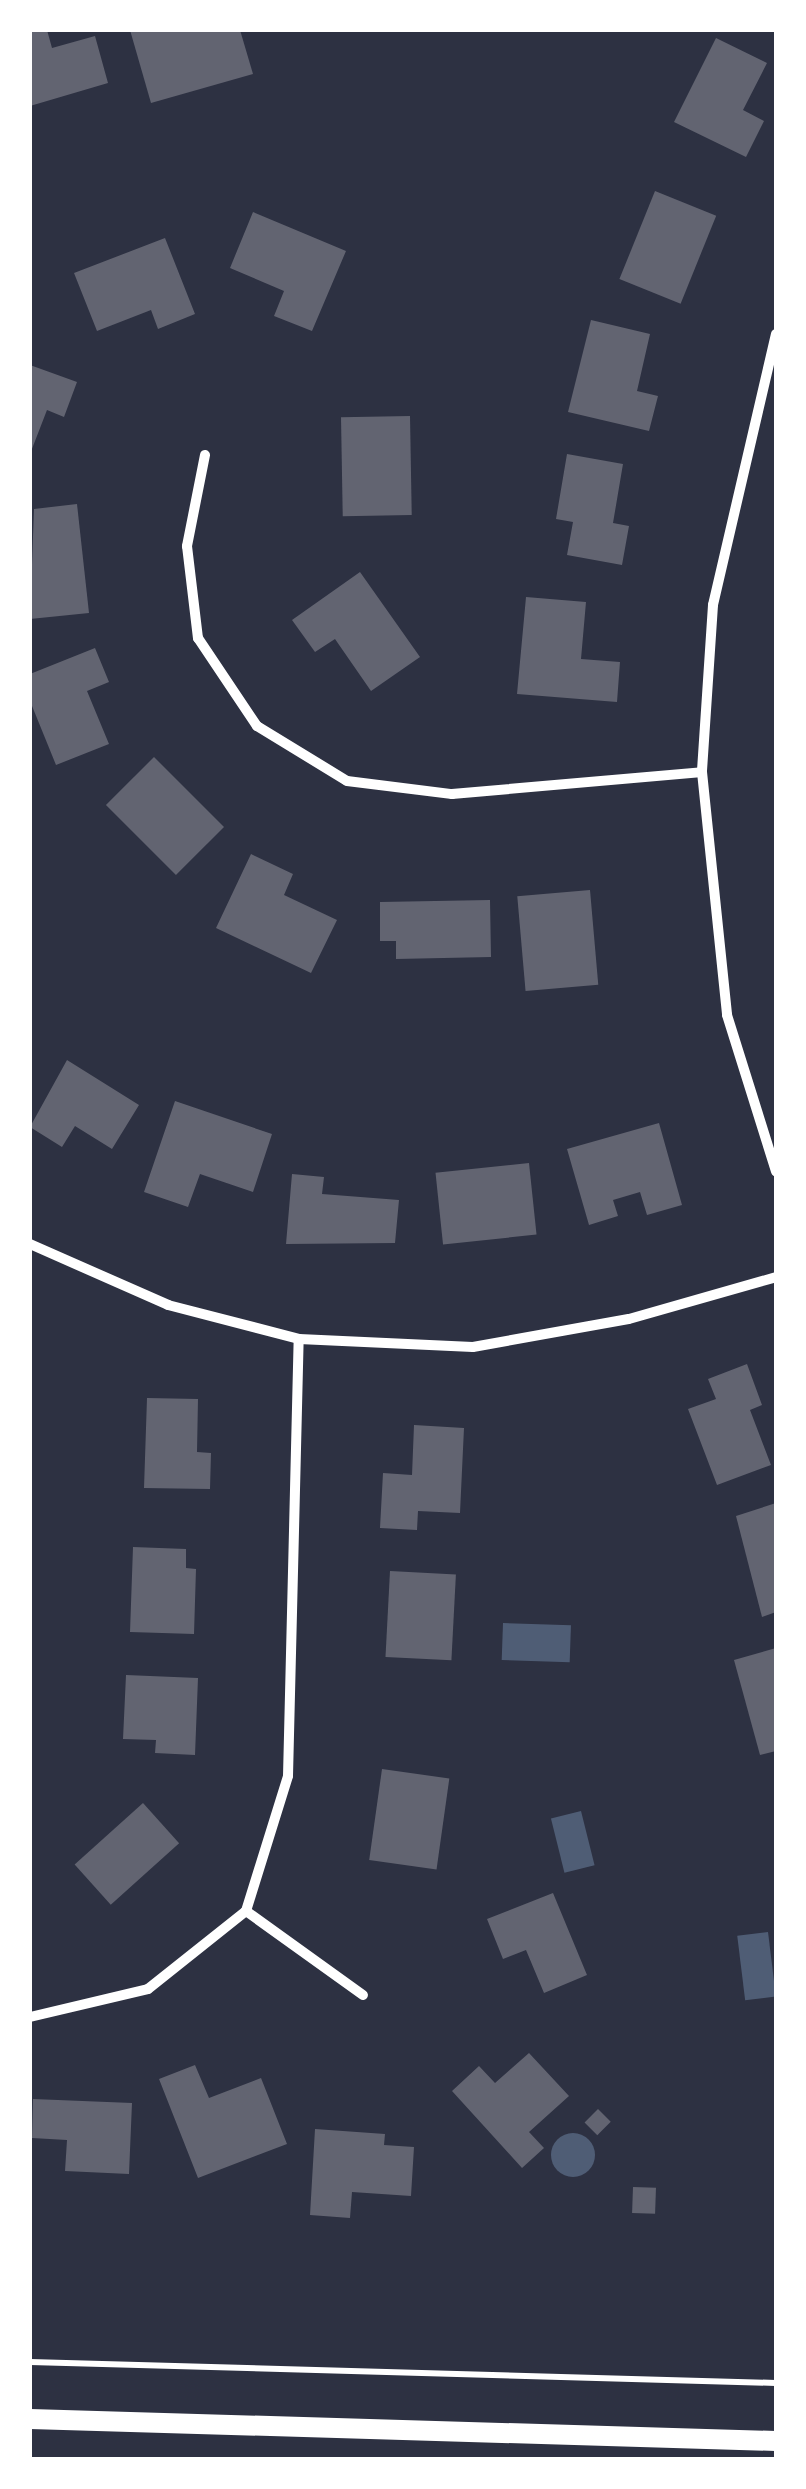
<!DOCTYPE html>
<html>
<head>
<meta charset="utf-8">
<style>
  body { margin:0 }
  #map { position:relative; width:806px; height:2489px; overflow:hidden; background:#2d3142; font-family:"Varela Round",sans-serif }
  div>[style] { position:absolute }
  .water>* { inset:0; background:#4f5d75; transform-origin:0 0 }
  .round { border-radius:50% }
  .building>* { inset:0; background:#626471; transform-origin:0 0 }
  .path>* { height:6px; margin:-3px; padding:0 3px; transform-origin:3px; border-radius:3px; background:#fff }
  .minor>* { height:10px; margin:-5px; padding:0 5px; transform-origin:5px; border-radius:5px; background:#fff }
  .secondary>* { height:20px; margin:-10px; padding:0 10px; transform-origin:10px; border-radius:10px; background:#fff }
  span { translate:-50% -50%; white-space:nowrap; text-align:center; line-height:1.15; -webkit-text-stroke:9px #fff; paint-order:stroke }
  .frame { position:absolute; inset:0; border:32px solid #fff; pointer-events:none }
</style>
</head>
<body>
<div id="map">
  <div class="water">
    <div style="left:503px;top:1623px;width:68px;height:37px;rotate:2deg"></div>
    <div style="left:581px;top:1811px;width:56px;height:31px;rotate:76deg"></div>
    <div style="left:768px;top:1932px;width:65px;height:31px;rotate:83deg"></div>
    <div class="round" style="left:551px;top:2133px;width:44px;height:44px"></div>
  </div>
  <div class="building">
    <div style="clip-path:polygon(30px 30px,47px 30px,52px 48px,95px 36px,108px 83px,30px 106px)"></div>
    <div style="clip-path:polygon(130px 30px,240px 30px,253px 74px,151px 103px)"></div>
    <div style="clip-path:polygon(716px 38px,767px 63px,743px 110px,764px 121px,746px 157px,674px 122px)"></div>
    <div style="left:655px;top:191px;width:66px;height:95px;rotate:22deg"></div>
    <div style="clip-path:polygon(253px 212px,346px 251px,312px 331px,274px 316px,284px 291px,230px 268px)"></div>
    <div style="clip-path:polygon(165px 238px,195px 314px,158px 329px,151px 310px,97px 331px,74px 273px)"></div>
    <div style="clip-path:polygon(591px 320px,650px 334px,637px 391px,658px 396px,649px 431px,568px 412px)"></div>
    <div style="clip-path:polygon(30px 365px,77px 382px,64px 417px,47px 410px,30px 454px)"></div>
    <div style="left:410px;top:416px;width:99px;height:69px;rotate:89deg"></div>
    <div style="clip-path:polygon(567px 454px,623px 464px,613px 523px,629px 526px,622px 565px,567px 555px,573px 522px,556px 519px)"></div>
    <div style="clip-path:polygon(77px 504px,89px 613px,30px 619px,34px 509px)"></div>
    <div style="clip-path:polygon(360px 572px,420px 657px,371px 691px,335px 639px,315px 652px,292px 620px)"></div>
    <div style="clip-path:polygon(526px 597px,586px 602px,581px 659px,620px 662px,617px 702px,517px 694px)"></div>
    <div style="clip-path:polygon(95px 648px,109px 682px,87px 691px,109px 744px,56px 765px,30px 701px,30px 674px)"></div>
    <div style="left:154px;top:757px;width:99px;height:68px;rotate:45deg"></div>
    <div style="clip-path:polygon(251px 854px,293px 874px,284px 895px,337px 920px,311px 973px,216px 928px)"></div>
    <div style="left:590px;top:890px;width:95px;height:73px;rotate:85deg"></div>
    <div style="clip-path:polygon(490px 900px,491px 957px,396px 959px,396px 941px,380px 941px,380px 902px)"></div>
    <div style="clip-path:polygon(67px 1060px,139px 1105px,112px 1149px,75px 1126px,62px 1147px,30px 1127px)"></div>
    <div style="clip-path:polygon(175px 1101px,272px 1134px,253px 1192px,200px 1174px,188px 1207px,144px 1192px)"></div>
    <div style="clip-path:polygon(659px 1123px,682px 1205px,647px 1215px,640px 1192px,613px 1200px,618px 1216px,589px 1225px,567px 1149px)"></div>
    <div style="left:529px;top:1163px;width:72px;height:94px;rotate:84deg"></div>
    <div style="clip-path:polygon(292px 1174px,324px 1177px,322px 1194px,399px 1200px,395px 1243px,286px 1244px)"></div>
    <div style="clip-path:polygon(747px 1364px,762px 1405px,750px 1410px,771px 1465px,717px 1485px,688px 1409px,716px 1399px,708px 1379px)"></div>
    <div style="clip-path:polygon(147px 1398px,198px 1399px,197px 1452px,211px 1453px,210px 1489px,144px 1488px)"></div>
    <div style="clip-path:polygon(414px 1425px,464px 1428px,460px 1513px,418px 1511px,417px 1530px,380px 1528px,383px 1473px,412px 1475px)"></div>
    <div style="clip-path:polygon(776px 1503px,776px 1612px,762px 1617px,736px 1516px)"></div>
    <div style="clip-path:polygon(133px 1547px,186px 1549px,186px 1568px,196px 1569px,194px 1634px,130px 1632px)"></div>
    <div style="left:390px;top:1571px;width:66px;height:86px;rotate:3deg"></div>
    <div style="clip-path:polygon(776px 1648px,776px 1751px,760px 1755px,734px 1660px)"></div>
    <div style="clip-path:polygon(126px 1675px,198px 1678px,195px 1755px,155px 1753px,156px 1740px,123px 1739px)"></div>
    <div style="left:382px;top:1769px;width:68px;height:92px;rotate:8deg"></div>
    <div style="left:143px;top:1803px;width:54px;height:92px;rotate:48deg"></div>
    <div style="clip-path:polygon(553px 1893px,587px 1975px,544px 1993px,526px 1950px,503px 1959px,487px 1919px)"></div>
    <div style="clip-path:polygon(529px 2053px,569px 2096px,529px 2132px,544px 2148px,522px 2168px,452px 2091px,479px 2066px,495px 2083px)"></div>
    <div style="clip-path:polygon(195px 2065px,209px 2098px,261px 2078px,287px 2144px,198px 2178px,159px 2079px)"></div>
    <div style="clip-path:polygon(33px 2099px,132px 2103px,129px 2174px,65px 2171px,67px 2140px,32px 2138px)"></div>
    <div style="left:598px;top:2109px;width:18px;height:19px;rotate:45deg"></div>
    <div style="clip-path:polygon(315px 2129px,385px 2134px,384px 2145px,414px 2147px,411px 2196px,352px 2192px,350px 2218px,310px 2215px)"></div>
    <div style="left:633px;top:2187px;width:23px;height:26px;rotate:2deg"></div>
  </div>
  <div class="path">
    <div style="left:30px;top:2362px;width:746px;rotate:1.61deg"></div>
  </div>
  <div class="minor">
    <div style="left:776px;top:334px;width:278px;rotate:103.1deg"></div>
    <div style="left:713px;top:605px;width:167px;rotate:93.8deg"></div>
    <div style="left:702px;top:772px;width:244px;rotate:84.1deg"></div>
    <div style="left:727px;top:1015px;width:164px;rotate:72.6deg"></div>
    <div style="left:205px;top:455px;width:93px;rotate:101.2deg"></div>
    <div style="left:187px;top:546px;width:93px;rotate:83.2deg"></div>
    <div style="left:198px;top:638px;width:106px;rotate:56.2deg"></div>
    <div style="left:257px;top:726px;width:105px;rotate:31.4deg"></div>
    <div style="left:347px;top:781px;width:106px;rotate:7.1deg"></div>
    <div style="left:452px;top:794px;width:251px;rotate:-5deg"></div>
    <div style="left:30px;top:1244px;width:151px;rotate:23.8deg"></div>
    <div style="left:168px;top:1305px;width:135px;rotate:14.5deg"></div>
    <div style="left:299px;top:1339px;width:174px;rotate:2.6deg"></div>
    <div style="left:473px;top:1347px;width:158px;rotate:-10.2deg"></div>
    <div style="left:629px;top:1319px;width:153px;rotate:-15.9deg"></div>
    <div style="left:246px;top:1911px;width:144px;rotate:35.7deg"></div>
    <div style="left:30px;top:2017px;width:121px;rotate:-13.3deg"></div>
    <div style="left:148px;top:1989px;width:125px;rotate:-38.5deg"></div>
    <div style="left:246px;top:1911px;width:141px;rotate:-72.7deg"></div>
    <div style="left:288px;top:1776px;width:437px;rotate:-88.6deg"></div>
  </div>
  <div class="secondary">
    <div style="left:30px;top:2419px;width:746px;rotate:1.69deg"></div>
  </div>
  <div class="frame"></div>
</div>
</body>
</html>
